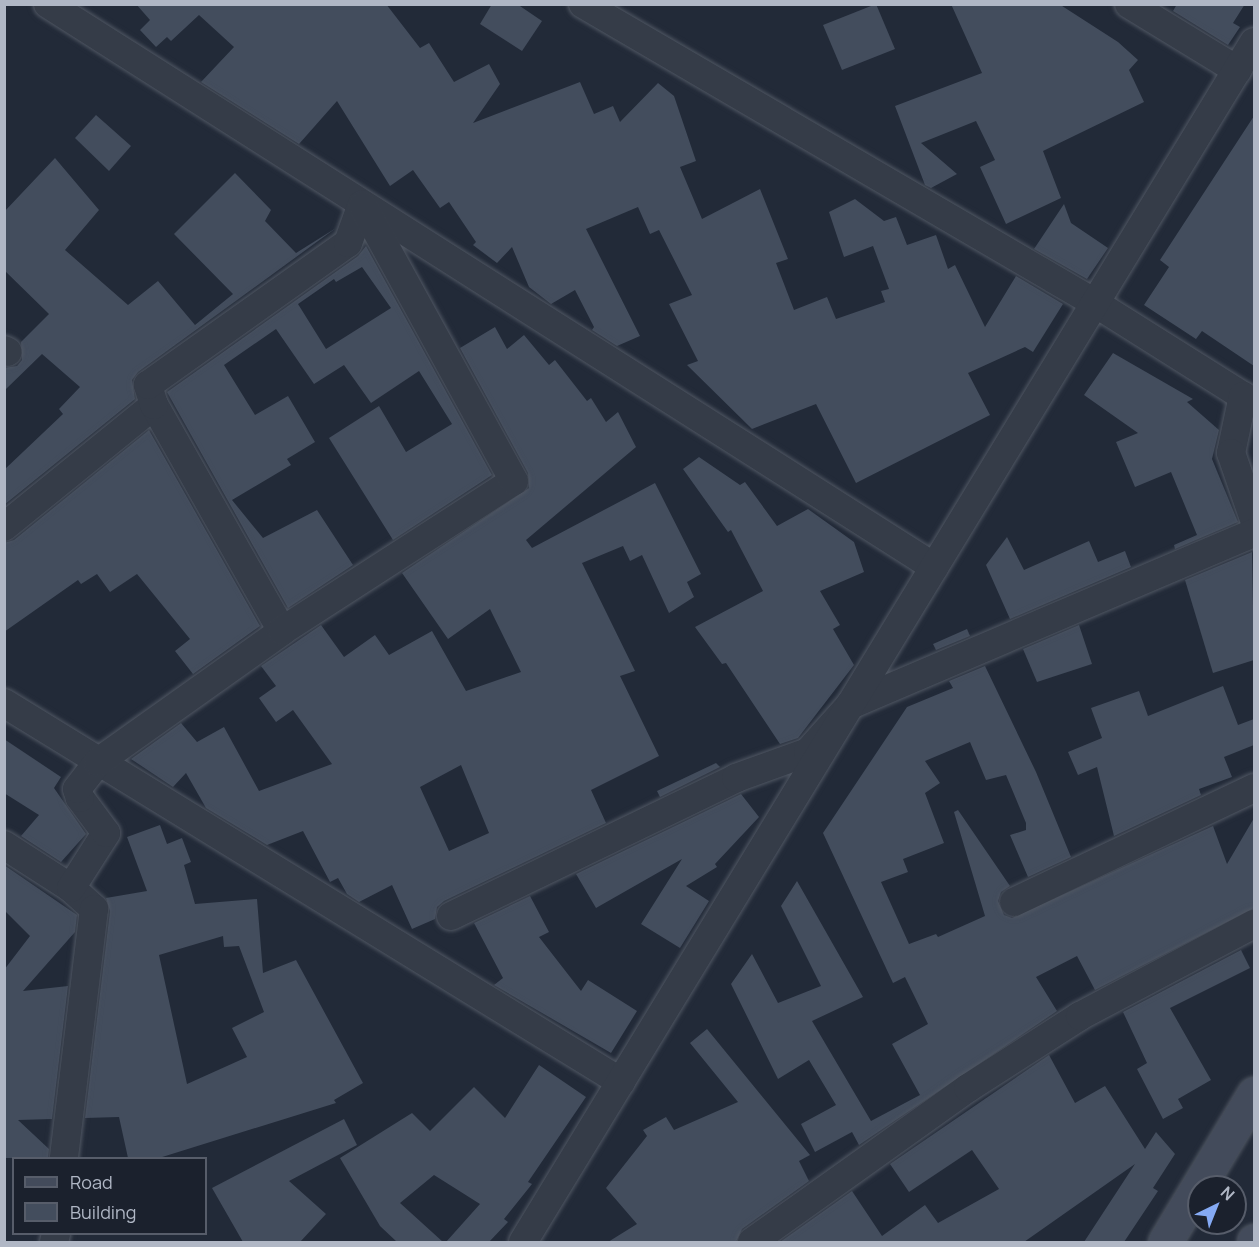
<!DOCTYPE html>
<html>
<head>
<meta charset="utf-8">
<style>
	body { margin:0 }
	#map { position:relative; width:1259px; height:1247px; overflow:hidden; background:#222a38; font-family:Manrope,sans-serif }
	div>[style] { position:absolute }
	.building>* { inset:0; background:#434d5d }
	.roads { filter:drop-shadow(0 0 2px #505763) drop-shadow(0 0 2px #505763) }
	.minor>* { height:28px; margin:-14px; padding:0 14px; transform-origin:14px; border-radius:14px; background:#353c48 }
	.secondary>* { height:33px; margin:-16.5px; padding:0 16.5px; transform-origin:16.5px; border-radius:16.5px; background:#434b5b }
	span { translate:-50% -50%; white-space:nowrap; text-align:center; line-height:1.15; -webkit-text-stroke:4.5px #1b212d; paint-order:stroke }
	.frame { position:absolute; inset:0; border:6px solid #b0b7c5; pointer-events:none }
	.legend { position:absolute; left:12px; top:1157px; width:195px; height:78px; box-sizing:border-box; background:#1b212d; border:2px solid #575d6a; margin:0; padding:8px 10px; list-style:none; font-size:18px; color:#b0b7c5 }
	.legend li { display:flex; align-items:center; gap:12px; height:30px }
	.legend b { width:30px; border:2px solid #575d6a }
	.north { position:absolute; left:1187px; top:1175px; width:60px; height:60px; box-sizing:border-box; background:#1b212d; border:2px solid #575d6a; border-radius:50%; rotate:43deg; font-size:16px; font-weight:700; line-height:24px; text-align:center; color:#b0b7c5 }
	.north::after { content:''; display:block; margin:auto; width:21px; height:27px; background:#85aaf4; clip-path:polygon(50% 0,100% 100%,50% 72%,0 100%) }
</style>
</head>
<body>
<div id="map">
	<div class="building">
		<div style="clip-path:polygon(136px 4px,386px 4px,420px 48px,429px 43px,454px 82px,489px 64px,500px 84px,473px 123px,580px 82px,594px 114px,613px 106px,620px 122px,658px 83px,674px 96px,696px 161px,680px 167px,702px 219px,760px 189px,788px 259px,776px 263px,794px 310px,827px 297px,836px 319px,885px 302px,881px 291px,889px 289px,873px 246px,844px 257px,829px 212px,855px 199px,884px 221px,896px 217px,907px 245px,936px 235px,948px 269px,955px 265px,985px 327px,1016px 276px,1063px 304px,1033px 352px,1025px 347px,968px 373px,990px 415px,856px 483px,816px 404px,752px 429px,687px 365px,698px 361px,669px 304px,692px 295px,659px 230px,650px 234px,638px 207px,586px 229px,640px 336px,617px 346px,592px 330px,594px 327px,575px 290px,551px 304px,529px 287px,512px 247px,497px 263px,473px 245px,476px 242px,449px 202px,440px 208px,413px 170px,390px 186px,337px 101px,299px 144px,201px 82px,234px 47px,199px 15px,171px 41px,167px 37px,156px 47px,140px 30px,150px 20px)"></div>
		<div style="clip-path:polygon(492px 4px,517px 4px,542px 21px,522px 51px,480px 24px)"></div>
		<div style="clip-path:polygon(876px 4px,895px 49px,842px 70px,823px 25px)"></div>
		<div style="clip-path:polygon(951px 4px,1059px 4px,1118px 42px,1138px 60px,1129px 70px,1144px 102px,1043px 151px,1061px 198px,1006px 224px,980px 167px,995px 160px,976px 121px,921px 143px,957px 174px,931px 188px,925px 185px,895px 106px,982px 73px)"></div>
		<div style="clip-path:polygon(1177px 4px,1245px 4px,1233px 23px,1240px 27px,1228px 45px,1173px 11px)"></div>
		<div style="clip-path:polygon(96px 115px,131px 146px,109px 171px,75px 138px)"></div>
		<div style="clip-path:polygon(1254px 116px,1254px 366px,1202px 331px,1196px 339px,1144px 305px,1169px 267px,1160px 260px)"></div>
		<div style="clip-path:polygon(55px 158px,99px 210px,65px 250px,128px 305px,158px 281px,195px 325px,233px 294px,174px 234px,235px 173px,271px 210px,265px 221px,296px 253px,336px 228px,138px 372px,132px 380px,135px 399px,4px 505px,4px 470px,63px 414px,59px 409px,80px 387px,42px 354px,4px 391px,4px 368px,17px 366px,22px 360px,21px 342px,49px 314px,4px 270px,4px 212px)"></div>
		<div style="clip-path:polygon(1064px 204px,1071px 223px,1108px 248px,1087px 279px,1034px 249px)"></div>
		<div style="clip-path:polygon(evenodd,366px 246px,492px 475px,393px 540px,329px 438px,379px 406px,406px 452px,452px 424px,419px 371px,371px 403px,344px 365px,314px 384px,276px 329px,224px 365px,255px 415px,288px 396px,315px 442px,287px 459px,291px 465px,232px 500px,263px 538px,317px 510px,353px 565px,288px 608px,167px 392px,358px 256px,366px 246px,362px 267px,391px 308px,326px 349px,298px 304px,334px 279px,336px 282px,362px 267px)"></div>
		<div style="clip-path:polygon(evenodd,495px 327px,507px 349px,524px 335px,549px 365px,555px 360px,587px 401px,591px 398px,606px 422px,618px 412px,636px 447px,526px 540px,532px 548px,655px 483px,701px 574px,687px 582px,694px 597px,669px 613px,642px 555px,630px 561px,623px 546px,582px 563px,635px 671px,620px 676px,659px 756px,591px 790px,606px 823px,444px 901px,437px 907px,435px 919px,412px 929px,392px 885px,359px 902px,347px 894px,338px 878px,330px 882px,303px 831px,267px 845px,206px 808px,186px 773px,173px 787px,131px 759px,181px 723px,197px 742px,224px 727px,259px 791px,332px 764px,293px 710px,276px 722px,259px 698px,276px 686px,261px 666px,321px 625px,344px 657px,375px 635px,389px 655px,432px 631px,466px 691px,521px 672px,490px 609px,448px 639px,402px 573px,529px 488px,528px 473px,460px 348px,495px 327px,461px 765px,489px 833px,449px 851px,420px 787px,461px 765px)"></div>
		<div style="clip-path:polygon(1113px 353px,1193px 399px,1187px 402px,1219px 430px,1212px 459px,1238px 522px,1175px 549px,1174px 545px,1197px 535px,1171px 472px,1135px 487px,1116px 442px,1138px 433px,1084px 395px)"></div>
		<div style="clip-path:polygon(149px 430px,260px 626px,193px 674px,175px 651px,190px 639px,137px 574px,110px 592px,97px 574px,81px 584px,78px 580px,4px 632px,4px 543px,14px 540px)"></div>
		<div style="clip-path:polygon(699px 457px,740px 485px,745px 482px,777px 526px,808px 509px,854px 542px,864px 572px,820px 591px,840px 625px,833px 629px,854px 665px,798px 738px,780px 744px,726px 663px,722px 664px,695px 627px,763px 591px,731px 530px,728px 532px,683px 469px)"></div>
		<div style="clip-path:polygon(1007px 537px,1024px 570px,1089px 541px,1098px 562px,1125px 551px,1131px 567px,1010px 619px,986px 565px)"></div>
		<div style="clip-path:polygon(1252px 552px,1254px 660px,1213px 673px,1185px 580px)"></div>
		<div style="clip-path:polygon(1079px 625px,1092px 664px,1037px 682px,1023px 649px)"></div>
		<div style="clip-path:polygon(967px 629px,970px 636px,936px 650px,933px 644px)"></div>
		<div style="clip-path:polygon(985px 666px,1036px 772px,1071px 857px,1028px 877px,1010px 835px,1026px 830px,1026px 823px,1006px 775px,986px 780px,970px 742px,925px 761px,940px 783px,925px 793px,944px 843px,903px 859px,908px 872px,881px 882px,909px 944px,936px 934px,938px 937px,985px 916px,954px 812px,958px 810px,1010px 886px,1001px 892px,998px 901px,1004px 915px,1012px 918px,1213px 826px,1227px 864px,1254px 818px,1254px 908px,1095px 990px,1077px 956px,1036px 977px,1057px 1011px,859px 1145px,852px 1132px,815px 1152px,801px 1124px,836px 1105px,809px 1060px,778px 1079px,731px 984px,752px 954px,778px 1003px,821px 986px,781px 906px,797px 881px,863px 997px,812px 1021px,871px 1121px,920px 1095px,892px 1044px,928px 1024px,905px 977px,893px 983px,823px 833px,907px 707px,953px 688px,949px 681px)"></div>
		<div style="clip-path:polygon(1223px 686px,1238px 725px,1254px 719px,1254px 745px,1224px 757px,1232px 777px,1199px 789px,1201px 795px,1114px 836px,1097px 767px,1078px 775px,1068px 752px,1102px 738px,1091px 708px,1139px 691px,1148px 716px)"></div>
		<div style="clip-path:polygon(4px 739px,61px 777px,54px 788px,86px 834px,61px 862px,21px 836px,39px 815px,4px 793px)"></div>
		<div style="clip-path:polygon(716px 763px,720px 767px,660px 797px,657px 791px)"></div>
		<div style="clip-path:polygon(741px 794px,759px 817px,715px 864px,717px 867px,686px 886px,709px 901px,680px 948px,641px 924px,682px 859px,596px 908px,576px 874px)"></div>
		<div style="clip-path:polygon(evenodd,160px 825px,167px 844px,182px 838px,191px 862px,184px 865px,195px 904px,257px 899px,263px 973px,296px 960px,363px 1083px,334px 1100px,336px 1103px,159px 1158px,128px 1158px,119px 1117px,85px 1118px,110px 911px,106px 898px,147px 891px,127px 837px,160px 825px,223px 936px,224px 947px,239px 946px,264px 1012px,232px 1028px,247px 1057px,187px 1084px,159px 955px,223px 936px)"></div>
		<div style="clip-path:polygon(4px 865px,77px 915px,75px 932px,23px 991px,68px 986px,52px 1119px,18px 1120px,49px 1149px,48px 1158px,4px 1158px,4px 970px,30px 936px,4px 910px)"></div>
		<div style="clip-path:polygon(530px 896px,549px 932px,539px 937px,581px 991px,588px 980px,637px 1011px,611px 1053px,494px 985px,503px 978px,474px 923px)"></div>
		<div style="clip-path:polygon(1241px 950px,1250px 968px,1170px 1008px,1211px 1080px,1178px 1099px,1183px 1108px,1163px 1119px,1137px 1069px,1147px 1063px,1123px 1012px)"></div>
		<div style="clip-path:polygon(707px 1029px,810px 1155px,799px 1161px,809px 1181px,742px 1229px,736px 1242px,608px 1242px,637px 1224px,606px 1188px,647px 1136px,643px 1130px,666px 1117px,674px 1130px,738px 1102px,690px 1043px)"></div>
		<div style="clip-path:polygon(1049px 1055px,1075px 1103px,1105px 1086px,1145px 1149px,1156px 1132px,1175px 1154px,1153px 1188px,1158px 1191px,1124px 1242px,1084px 1242px,1135px 1164px,1024px 1242px,780px 1242px,852px 1191px,882px 1236px,925px 1205px,938px 1223px,999px 1189px,972px 1150px,909px 1192px,890px 1164px)"></div>
		<div style="clip-path:polygon(539px 1065px,586px 1097px,528px 1182px,532px 1184px,504px 1219px,508px 1222px,489px 1242px,446px 1242px,480px 1204px,434px 1175px,400px 1203px,443px 1242px,397px 1242px,380px 1226px,340px 1158px,412px 1113px,430px 1131px,474px 1087px,505px 1118px)"></div>
		<div style="clip-path:polygon(344px 1119px,357px 1145px,289px 1181px,326px 1214px,300px 1242px,243px 1242px,212px 1188px)"></div>
	</div>
	<div class="roads">
		<div class="minor">
			<div style="left:48px;top:4px;width:1050px;rotate:32.43deg"></div>
			<div style="left:583px;top:4px;width:593px;rotate:30.28deg"></div>
			<div style="left:1095px;top:303px;width:188px;rotate:32.2deg"></div>
			<div style="left:1129px;top:4px;width:127px;rotate:31.4deg"></div>
			<div style="left:4px;top:350px;width:4px;rotate:27deg"></div>
			<div style="left:1243px;top:396px;width:58px;rotate:101.9deg"></div>
			<div style="left:1231px;top:453px;width:70px;rotate:70.8deg"></div>
			<div style="left:4px;top:527px;width:193px;rotate:-39.1deg"></div>
			<div style="left:282px;top:631px;width:260px;rotate:-119.5deg"></div>
			<div style="left:154px;top:405px;width:21px;rotate:-107deg"></div>
			<div style="left:148px;top:385px;width:245px;rotate:-35.4deg"></div>
			<div style="left:348px;top:243px;width:41px;rotate:-70.3deg"></div>
			<div style="left:4px;top:703px;width:724px;rotate:31.56deg"></div>
			<div style="left:4px;top:845px;width:80px;rotate:32.7deg"></div>
			<div style="left:71px;top:888px;width:31px;rotate:42deg"></div>
			<div style="left:94px;top:909px;width:251px;rotate:96.9deg"></div>
			<div style="left:71px;top:888px;width:65px;rotate:-57.5deg"></div>
			<div style="left:106px;top:833px;width:44px;rotate:-126.6deg"></div>
			<div style="left:80px;top:798px;width:9px;rotate:-108deg"></div>
			<div style="left:77px;top:789px;width:34px;rotate:-52deg"></div>
			<div style="left:98px;top:762px;width:226px;rotate:-35.4deg"></div>
			<div style="left:282px;top:631px;width:276px;rotate:-32.9deg"></div>
			<div style="left:514px;top:481px;width:314px;rotate:-118.8deg"></div>
			<div style="left:1014px;top:902px;width:266px;rotate:-25.4deg"></div>
			<div style="left:451px;top:916px;width:317px;rotate:-25.8deg"></div>
			<div style="left:736px;top:778px;width:77px;rotate:-19.9deg"></div>
			<div style="left:808px;top:752px;width:63px;rotate:-48.2deg"></div>
			<div style="left:850px;top:705px;width:439px;rotate:-23.1deg"></div>
			<div style="left:54px;top:1242px;width:8px;rotate:-76deg"></div>
			<div style="left:523px;top:1242px;width:1405px;rotate:-58.65deg"></div>
			<div style="left:752px;top:1242px;width:265px;rotate:-35.5deg"></div>
			<div style="left:968px;top:1088px;width:133px;rotate:-32.7deg"></div>
			<div style="left:1080px;top:1016px;width:197px;rotate:-27.9deg"></div>
		</div>
		<div class="secondary">
			<div style="left:1165px;top:1242px;width:173px;rotate:-59deg"></div>
			<div style="left:1254px;top:1242px;width:1px;rotate:-90deg"></div>
		</div>
	</div>
	<div class="frame"></div>
	<ul class="legend">
	<li><b style="height:8px;background:#434b5b"></b>Road</li>
	<li><b style="height:16px;background:#434d5d"></b>Building</li>
	</ul>
	<div class="north">N</div>
</div>
</body>
</html>
